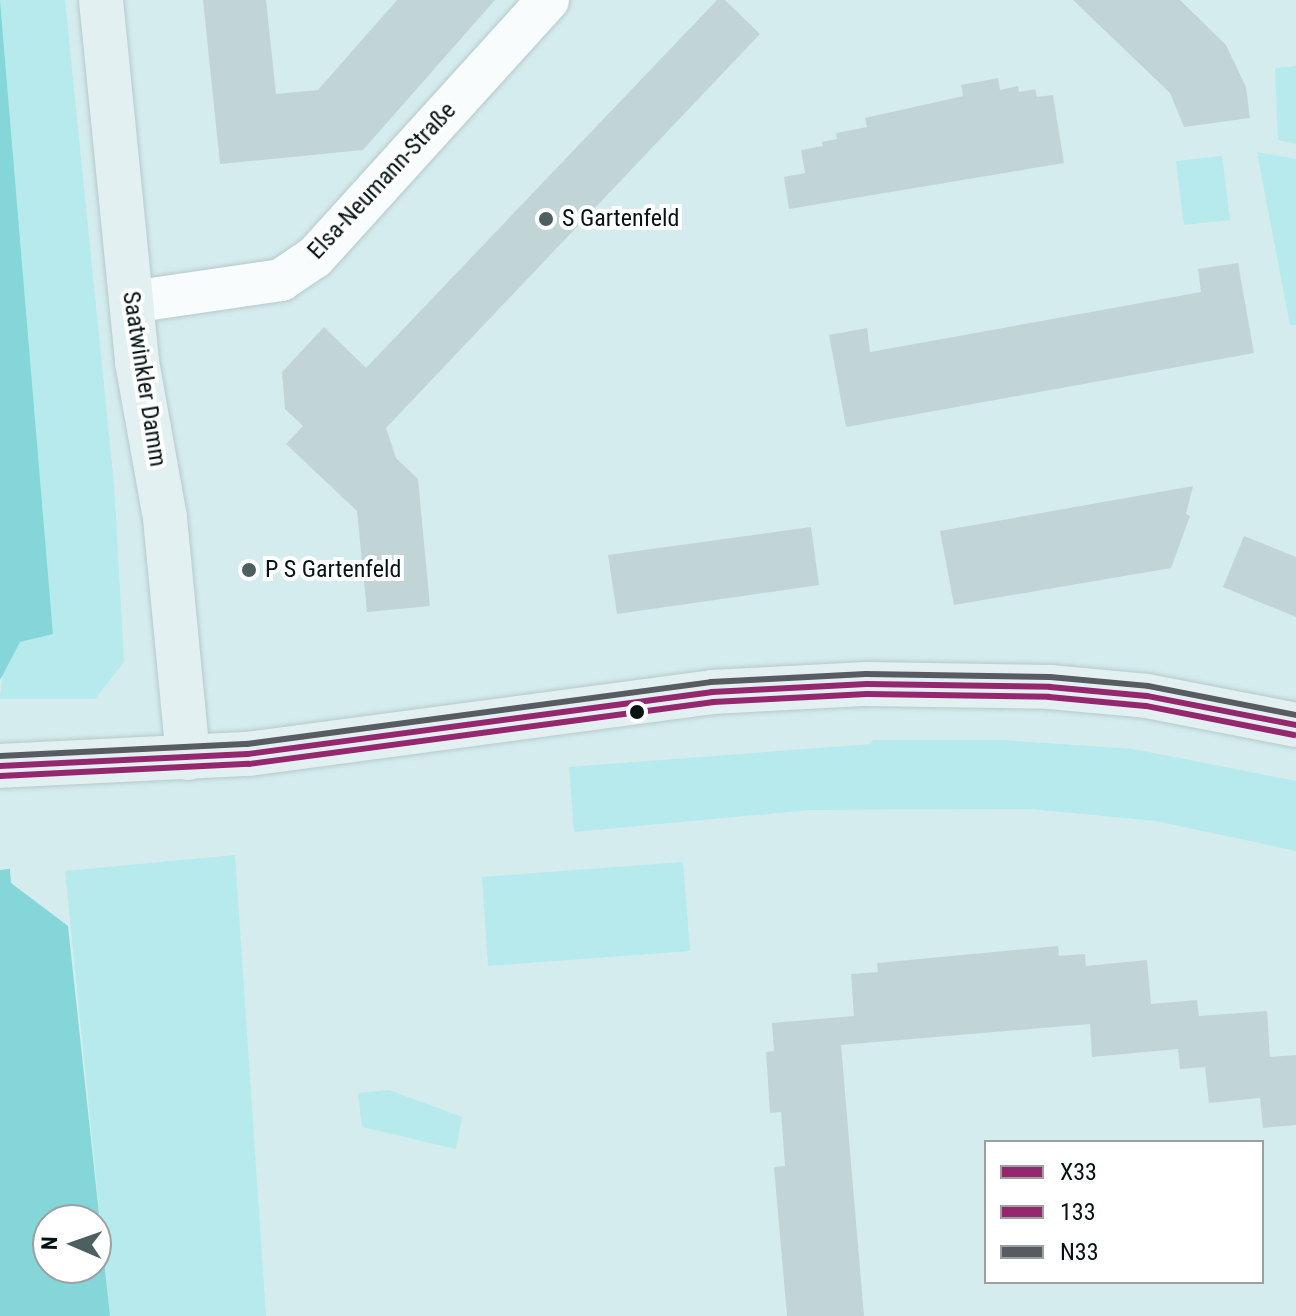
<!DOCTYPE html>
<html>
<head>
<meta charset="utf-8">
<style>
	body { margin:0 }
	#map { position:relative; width:1296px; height:1316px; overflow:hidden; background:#d4ecee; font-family:"Roboto Condensed",sans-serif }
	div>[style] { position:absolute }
	.green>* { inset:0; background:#b6eaec }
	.water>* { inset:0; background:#85d6d9 }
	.pier>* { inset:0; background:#d4ecee }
	.building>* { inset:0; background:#c2d5d6 }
	.roads { filter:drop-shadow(0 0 2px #b6c9ca) drop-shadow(0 0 2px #b6c9ca) }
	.minor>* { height:42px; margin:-21px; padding:0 21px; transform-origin:21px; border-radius:21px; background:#f9fcfc }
	.major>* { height:44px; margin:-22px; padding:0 22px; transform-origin:22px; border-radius:22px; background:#e3f0f1 }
	.bus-1>* { height:6px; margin:-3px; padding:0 3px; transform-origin:3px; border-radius:3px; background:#95276e }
	.bus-2>* { height:6px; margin:-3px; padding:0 3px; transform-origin:3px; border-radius:3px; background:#95276e }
	.bus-3>* { height:6px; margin:-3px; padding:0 3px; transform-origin:3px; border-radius:3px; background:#595b62 }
	.dots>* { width:22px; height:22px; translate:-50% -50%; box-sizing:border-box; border:4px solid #fff; border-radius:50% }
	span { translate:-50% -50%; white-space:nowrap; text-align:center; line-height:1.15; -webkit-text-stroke:8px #fff; paint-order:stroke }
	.street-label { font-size:24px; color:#041314 }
	.poi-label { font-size:24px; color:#041314 }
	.left { translate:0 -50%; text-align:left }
	.legend { position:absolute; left:984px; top:1140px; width:280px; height:144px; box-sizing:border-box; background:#fff; border:2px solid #9ba1a1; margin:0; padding:10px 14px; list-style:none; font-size:24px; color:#041314 }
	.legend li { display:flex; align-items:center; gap:16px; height:40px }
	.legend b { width:40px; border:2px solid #9ba1a1 }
	.north { position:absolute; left:32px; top:1204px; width:80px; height:80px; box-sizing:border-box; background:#fff; border:2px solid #9ba1a1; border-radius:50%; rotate:272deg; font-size:22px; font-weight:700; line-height:32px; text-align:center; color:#041314 }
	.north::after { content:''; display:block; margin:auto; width:28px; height:36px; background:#4d5f60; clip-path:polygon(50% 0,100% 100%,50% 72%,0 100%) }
</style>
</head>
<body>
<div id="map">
	<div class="green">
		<div style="clip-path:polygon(0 0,65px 0,114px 484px,124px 662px,95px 699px,0 699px,3px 668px,20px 642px,53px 634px)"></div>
		<div style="clip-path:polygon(1296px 66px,1296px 144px,1278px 140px,1275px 68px)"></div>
		<div style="clip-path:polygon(1257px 152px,1296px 159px,1296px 325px,1290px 325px)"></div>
		<div style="clip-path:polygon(1222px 156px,1230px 220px,1184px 225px,1176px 161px)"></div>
		<div style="clip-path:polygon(873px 740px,1002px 740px,1133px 749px,1296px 781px,1296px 851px,1156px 821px,1031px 809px,810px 810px,574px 832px,569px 767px,871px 744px)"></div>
		<div style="clip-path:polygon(235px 855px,266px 1316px,110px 1316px,65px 871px)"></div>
		<div style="clip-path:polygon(683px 862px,690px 951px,488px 966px,482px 877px)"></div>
		<div style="clip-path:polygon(389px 1090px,462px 1117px,456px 1149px,362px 1127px,358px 1093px)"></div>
	</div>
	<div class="water">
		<div style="clip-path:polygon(0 0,53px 634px,20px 642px,0 680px)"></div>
		<div style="clip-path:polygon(evenodd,0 747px,11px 883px,68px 926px,110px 1316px,0 1316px,0 747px,48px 1220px,96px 1220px,96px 1268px,48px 1268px,48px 1220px)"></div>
	</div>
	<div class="pier">
		<div style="clip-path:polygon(0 743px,14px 868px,0 870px)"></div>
	</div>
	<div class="building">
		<div style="clip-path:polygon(203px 0,266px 0,276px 94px,318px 90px,397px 0,495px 0,363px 150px,220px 164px)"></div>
		<div style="clip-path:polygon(717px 0,725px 0,760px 34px,386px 428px,396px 458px,418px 479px,430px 606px,367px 612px,357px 511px,286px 444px,303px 426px,285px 409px,282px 372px,324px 327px,366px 368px)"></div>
		<div style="clip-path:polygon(1073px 0,1180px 0,1226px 45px,1246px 87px,1250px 118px,1184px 127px,1170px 93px)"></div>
		<div style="clip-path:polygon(998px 78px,1000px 90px,1018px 86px,1019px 92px,1035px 89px,1037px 97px,1053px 95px,1064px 163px,789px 209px,784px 177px,805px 173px,801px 150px,823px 146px,822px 142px,837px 139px,836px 133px,867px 127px,865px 118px,963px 96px,961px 85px)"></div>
		<div style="clip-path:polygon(1238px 263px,1254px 353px,846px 427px,829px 335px,867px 328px,870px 352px,1201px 292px,1198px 269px)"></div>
		<div style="clip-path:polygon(1193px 486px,1186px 514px,1190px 516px,1171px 568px,954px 605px,940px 531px)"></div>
		<div style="clip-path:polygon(811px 527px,819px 585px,617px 614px,608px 555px)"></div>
		<div style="clip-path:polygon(1244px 536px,1296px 557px,1296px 617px,1223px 587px)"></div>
		<div style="clip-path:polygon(1058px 946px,1059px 956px,1085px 954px,1086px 966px,1147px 960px,1151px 1004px,1197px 1000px,1199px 1016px,1267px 1011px,1270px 1057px,1296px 1055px,1296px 1125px,1263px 1128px,1260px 1098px,1209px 1103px,1205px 1067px,1180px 1069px,1178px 1049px,1092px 1057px,1090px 1024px,841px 1045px,864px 1316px,787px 1316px,774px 1167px,785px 1166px,781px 1112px,770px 1113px,766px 1052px,774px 1051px,772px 1023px,854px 1016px,851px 974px,878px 972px,877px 963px)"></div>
	</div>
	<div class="roads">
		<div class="minor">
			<div style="left:131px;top:302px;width:152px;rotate:-8.3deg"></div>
			<div style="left:281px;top:280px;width:41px;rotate:-34.1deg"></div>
			<div style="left:315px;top:257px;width:347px;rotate:-47.8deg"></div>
		</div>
		<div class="major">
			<div style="left:101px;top:0;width:364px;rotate:84.3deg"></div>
			<div style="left:137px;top:362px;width:158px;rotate:79.8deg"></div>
			<div style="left:165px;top:518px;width:241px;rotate:84.5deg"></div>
			<div style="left:0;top:766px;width:248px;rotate:-2.8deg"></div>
			<div style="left:248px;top:754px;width:468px;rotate:-7.6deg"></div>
			<div style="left:712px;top:692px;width:155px;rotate:-3deg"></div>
			<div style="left:867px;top:684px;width:183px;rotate:0.9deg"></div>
			<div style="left:1050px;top:687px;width:97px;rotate:5.3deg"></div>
			<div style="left:1147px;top:696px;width:152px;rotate:11deg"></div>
		</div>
	</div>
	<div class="bus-1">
		<div style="left:0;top:766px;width:248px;rotate:-2.8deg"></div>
		<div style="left:248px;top:754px;width:468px;rotate:-7.6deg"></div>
		<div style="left:712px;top:692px;width:155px;rotate:-3deg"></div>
		<div style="left:867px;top:684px;width:183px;rotate:0.9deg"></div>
		<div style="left:1050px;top:687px;width:97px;rotate:5.3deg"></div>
		<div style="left:1147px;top:696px;width:152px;rotate:11deg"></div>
	</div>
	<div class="bus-2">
		<div style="left:0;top:776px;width:249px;rotate:-2.8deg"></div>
		<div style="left:249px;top:764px;width:468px;rotate:-7.6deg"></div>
		<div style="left:713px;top:702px;width:154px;rotate:-3deg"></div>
		<div style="left:867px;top:694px;width:182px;rotate:0.9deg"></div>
		<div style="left:1049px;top:697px;width:97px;rotate:5.3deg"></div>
		<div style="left:1146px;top:706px;width:151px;rotate:11.1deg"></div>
	</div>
	<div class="bus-3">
		<div style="left:0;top:756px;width:247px;rotate:-2.8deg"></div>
		<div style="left:247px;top:744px;width:468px;rotate:-7.6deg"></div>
		<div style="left:711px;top:682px;width:155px;rotate:-3deg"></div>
		<div style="left:866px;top:674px;width:184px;rotate:0.9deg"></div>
		<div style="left:1050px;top:677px;width:98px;rotate:5.2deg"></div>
		<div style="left:1148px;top:686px;width:151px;rotate:11.1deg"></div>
	</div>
	<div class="dots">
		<div style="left:546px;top:219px;background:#4d5f60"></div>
		<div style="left:249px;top:570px;background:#4d5f60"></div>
		<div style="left:637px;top:712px;background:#041314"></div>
	</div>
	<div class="street-label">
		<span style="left:382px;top:181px;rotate:-47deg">Elsa-Neumann-Straße</span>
		<span style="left:144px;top:379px;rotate:81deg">Saatwinkler Damm</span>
	</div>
	<div class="poi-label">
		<span class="left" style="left:562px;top:219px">S Gartenfeld</span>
		<span class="left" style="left:265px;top:570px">P S Gartenfeld</span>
	</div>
	<ul class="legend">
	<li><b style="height:10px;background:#95276e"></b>X33</li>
	<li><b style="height:10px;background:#95276e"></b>133</li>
	<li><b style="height:10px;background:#595b62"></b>N33</li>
	</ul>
	<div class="north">N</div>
</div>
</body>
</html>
